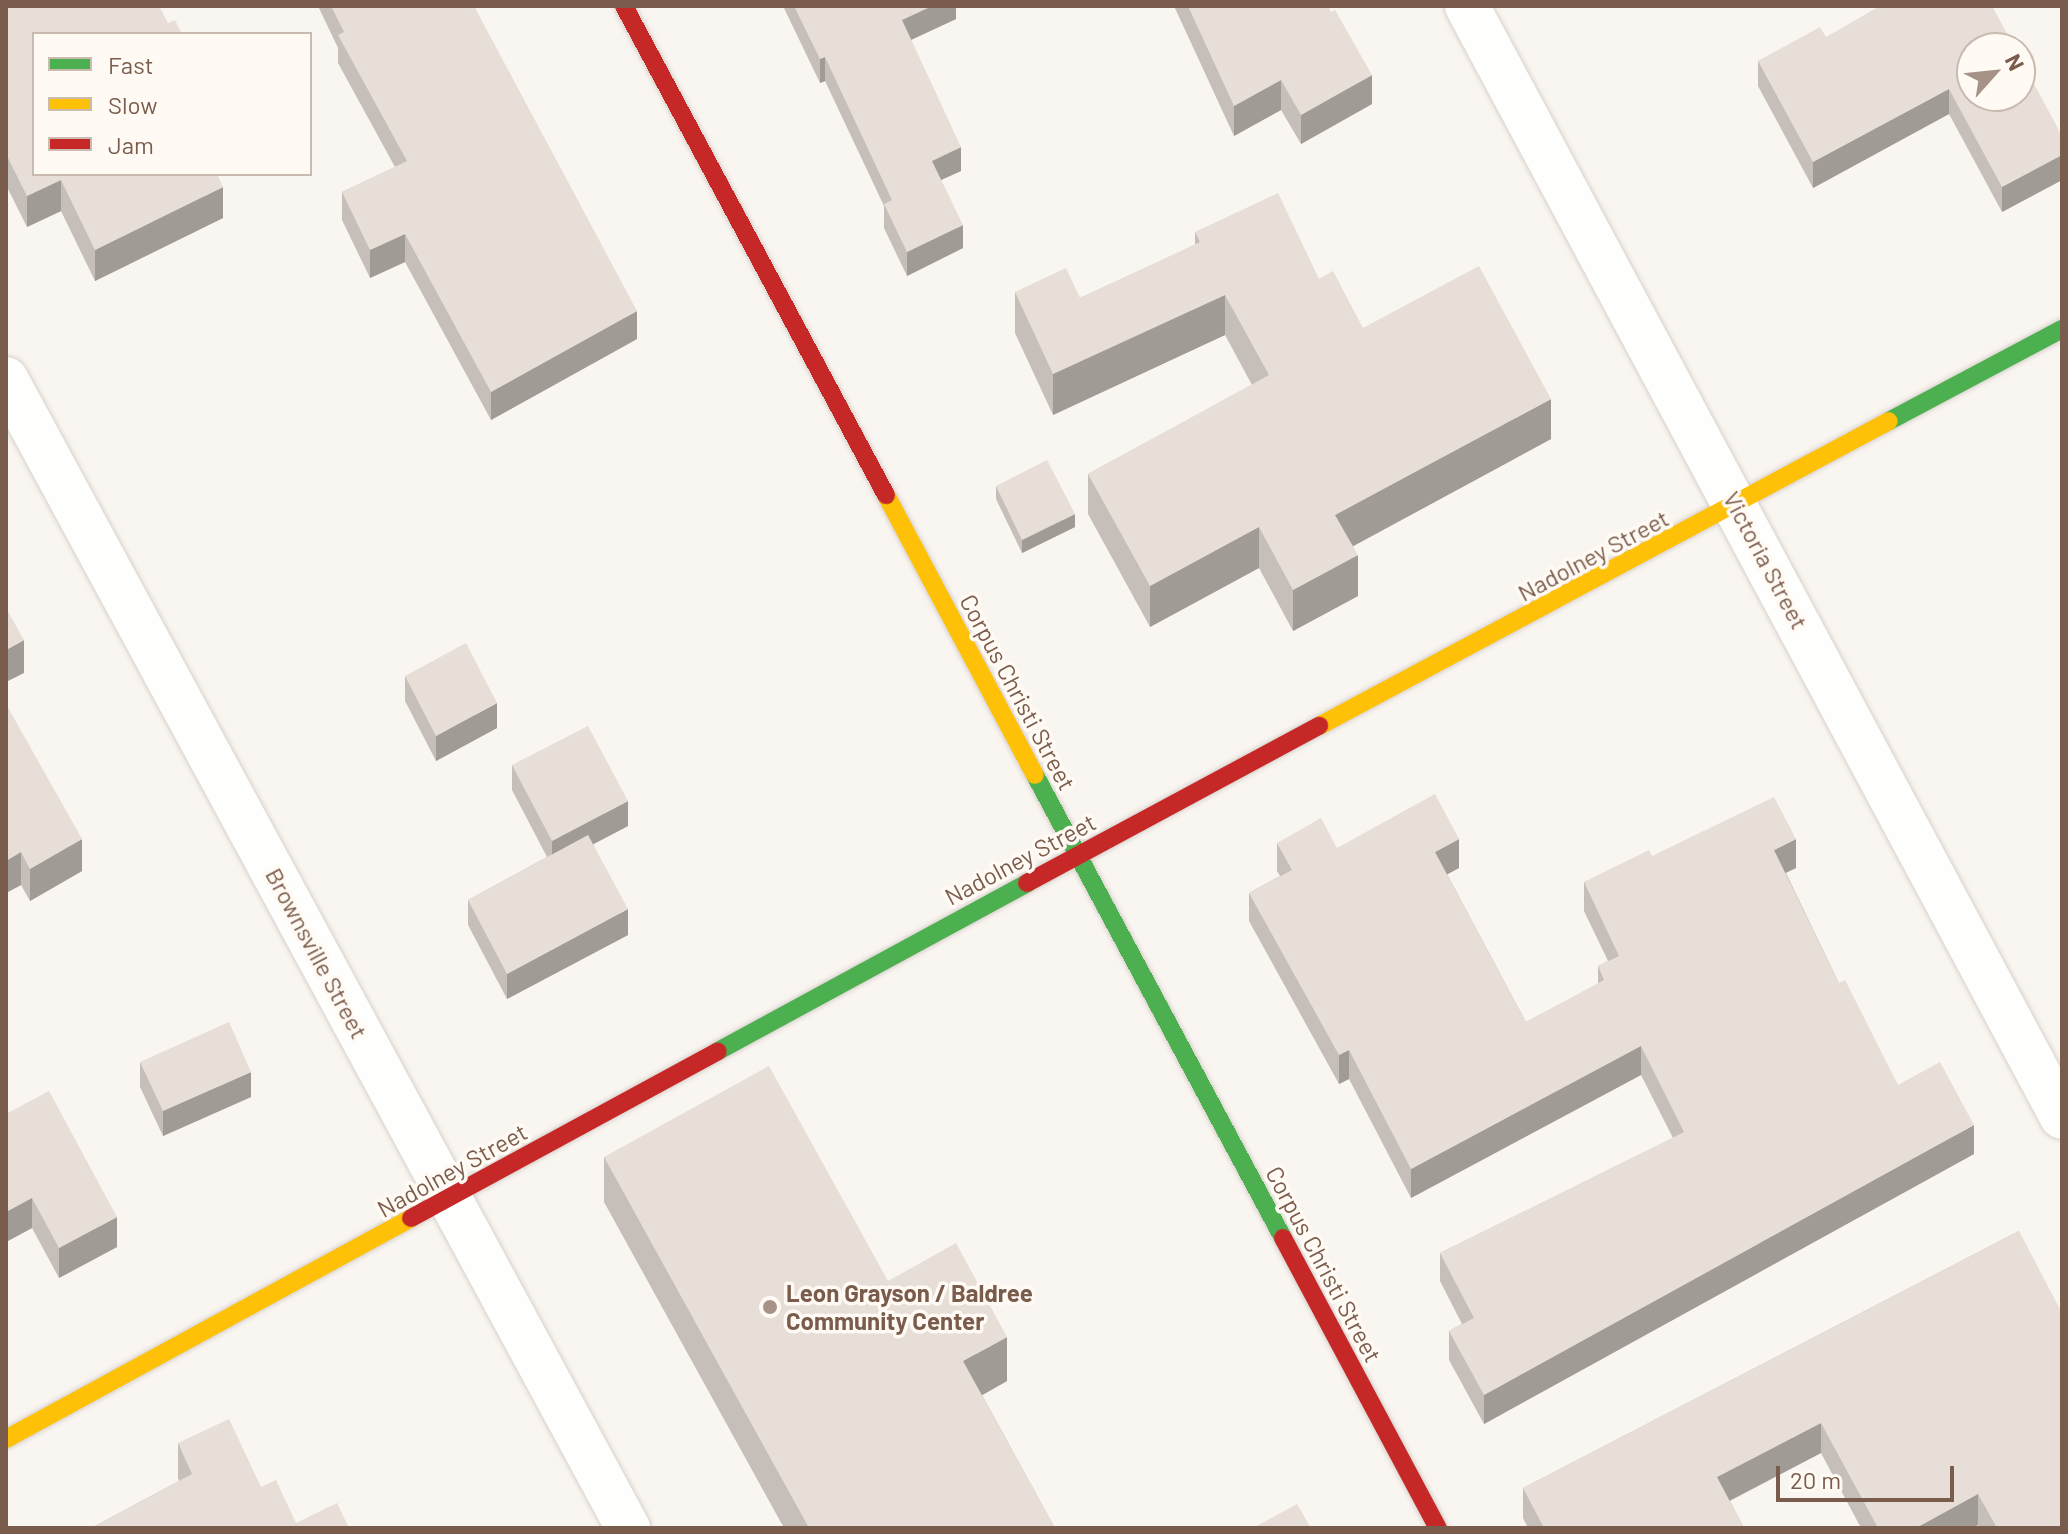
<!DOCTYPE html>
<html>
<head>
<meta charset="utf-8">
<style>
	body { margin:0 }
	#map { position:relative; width:2068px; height:1534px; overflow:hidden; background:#f9f5f0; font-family:Barlow,sans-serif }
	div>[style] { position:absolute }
	.roads { filter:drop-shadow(0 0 2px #d7d1cb) drop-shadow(0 0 2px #d7d1cb) }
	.street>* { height:44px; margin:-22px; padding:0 22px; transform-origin:22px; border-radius:22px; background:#fefefd }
	.fast>* { height:18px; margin:-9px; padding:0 9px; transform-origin:9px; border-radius:9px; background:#4caf50 }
	.slow>* { height:18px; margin:-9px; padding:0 9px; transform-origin:9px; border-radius:9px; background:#ffc107 }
	.jam>* { height:18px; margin:-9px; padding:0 9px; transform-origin:9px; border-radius:9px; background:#c62828 }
	.wall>* { inset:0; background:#c6bfb9 }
	.shaded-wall>* { inset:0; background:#a19b96 }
	.building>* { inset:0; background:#e6ded7 }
	.dots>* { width:22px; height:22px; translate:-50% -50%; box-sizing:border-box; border:4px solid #fffaf3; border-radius:50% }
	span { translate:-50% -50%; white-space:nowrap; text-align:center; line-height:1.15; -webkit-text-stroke:7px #fffaf3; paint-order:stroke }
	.street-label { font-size:24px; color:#7a5c4d }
	.poi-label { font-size:24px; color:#7a5c4d; font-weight:700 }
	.left { translate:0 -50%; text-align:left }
	.frame { position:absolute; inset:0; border:8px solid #7a5c4d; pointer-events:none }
	.legend { position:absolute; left:32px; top:32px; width:280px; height:144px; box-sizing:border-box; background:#fffaf3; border:2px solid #cabbb1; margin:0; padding:10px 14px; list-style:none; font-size:24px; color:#7a5c4d }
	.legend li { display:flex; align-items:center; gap:16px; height:40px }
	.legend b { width:40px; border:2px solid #cabbb1 }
	.north { position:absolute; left:1956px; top:32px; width:80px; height:80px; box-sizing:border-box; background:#fffaf3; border:2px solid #cabbb1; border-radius:50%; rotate:63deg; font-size:22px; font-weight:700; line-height:32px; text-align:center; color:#7a5c4d }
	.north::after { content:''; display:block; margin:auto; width:28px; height:36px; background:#a69286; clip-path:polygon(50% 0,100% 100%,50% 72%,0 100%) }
	.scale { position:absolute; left:1776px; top:1466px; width:178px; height:36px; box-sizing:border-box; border:4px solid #7a5c4d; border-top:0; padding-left:10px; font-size:24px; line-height:28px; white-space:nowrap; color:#7a5c4d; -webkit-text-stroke:6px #fffaf3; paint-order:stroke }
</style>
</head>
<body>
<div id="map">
	<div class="roads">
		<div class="street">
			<div style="left:1467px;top:6px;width:1260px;rotate:61.83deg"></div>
			<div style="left:6px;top:379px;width:1307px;rotate:61.57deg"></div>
		</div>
		<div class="fast">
			<div style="left:1889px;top:421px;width:196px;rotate:-28deg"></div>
			<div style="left:1035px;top:775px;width:525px;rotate:61.82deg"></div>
			<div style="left:718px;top:1051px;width:352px;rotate:-28.5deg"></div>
		</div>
		<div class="slow">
			<div style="left:886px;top:495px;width:317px;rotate:62deg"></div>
			<div style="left:1319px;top:726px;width:646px;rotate:-28.15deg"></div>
			<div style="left:6px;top:1439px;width:461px;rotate:-28.6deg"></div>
		</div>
		<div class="jam">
			<div style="left:624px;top:6px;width:555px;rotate:61.82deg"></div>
			<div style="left:1027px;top:883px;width:332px;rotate:-28.3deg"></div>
			<div style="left:411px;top:1218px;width:349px;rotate:-28.5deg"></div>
			<div style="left:1283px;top:1238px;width:329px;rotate:61.9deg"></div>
		</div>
	</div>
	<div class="wall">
		<div style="clip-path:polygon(6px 6px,168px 23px,34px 34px,223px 218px,95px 281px,61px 211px,27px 227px,6px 185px)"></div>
		<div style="clip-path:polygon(318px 6px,474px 6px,637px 339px,491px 420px,405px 262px,370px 278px,342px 220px,342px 192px,395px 167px,338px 63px,338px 48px)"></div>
		<div style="clip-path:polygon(783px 6px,956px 6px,956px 19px,911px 40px,961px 171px,941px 180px,963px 248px,907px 276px,884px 228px,884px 206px,825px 81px,820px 83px)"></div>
		<div style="clip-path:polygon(1174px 6px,1328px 6px,1372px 104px,1301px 144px,1281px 110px,1234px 136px)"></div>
		<div style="clip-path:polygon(1826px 37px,2062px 136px,2062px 180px,2002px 212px,1949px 114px,1813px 188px,1758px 86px,1758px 61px)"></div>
		<div style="clip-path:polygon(1195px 232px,1319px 279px,1363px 328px,1551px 439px,1353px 546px,1358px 596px,1293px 631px,1259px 568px,1150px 627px,1088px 514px,1088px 474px,1252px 385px,1225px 335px,1053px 415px,1015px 333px,1015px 292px,1080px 298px,1195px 245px)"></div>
		<div style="clip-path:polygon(996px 486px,1075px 527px,1022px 553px,996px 499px)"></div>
		<div style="clip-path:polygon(405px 676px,497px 728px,436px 761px,405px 701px)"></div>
		<div style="clip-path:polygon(6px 704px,82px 871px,30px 901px,21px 885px,6px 893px)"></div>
		<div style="clip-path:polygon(512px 765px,628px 826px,593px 844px,628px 935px,507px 999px,468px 925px,468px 900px,547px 857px,512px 790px)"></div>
		<div style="clip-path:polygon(1277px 843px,1337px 848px,1459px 868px,1447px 874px,1526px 1022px,1598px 984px,1598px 966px,1608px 961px,1584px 911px,1584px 882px,1652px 856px,1796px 868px,1786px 873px,1839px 983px,1898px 1085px,1974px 1154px,1484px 1424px,1449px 1360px,1449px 1331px,1462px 1324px,1440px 1281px,1440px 1253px,1673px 1138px,1641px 1075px,1411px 1198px,1349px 1079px,1339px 1084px,1249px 921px,1249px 893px,1280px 876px,1277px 871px)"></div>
		<div style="clip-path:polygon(140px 1062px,251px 1097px,163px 1136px,140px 1087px)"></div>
		<div style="clip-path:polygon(6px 1114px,117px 1247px,59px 1278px,32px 1228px,6px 1242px)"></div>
		<div style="clip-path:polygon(604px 1157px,888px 1281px,1007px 1381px,982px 1395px,1055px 1528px,784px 1528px,604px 1202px)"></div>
		<div style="clip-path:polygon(2019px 1231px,2062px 1528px,1980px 1528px,1978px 1525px,1972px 1528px,1861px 1528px,1821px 1453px,1730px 1501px,1744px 1528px,1528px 1528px,1523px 1518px,1523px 1488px)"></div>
		<div style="clip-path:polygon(178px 1443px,261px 1487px,296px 1523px,91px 1528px,179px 1481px,178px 1478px)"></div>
	</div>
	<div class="shaded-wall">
		<div style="clip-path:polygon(932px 6px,956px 6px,956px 19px,902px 44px,902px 20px)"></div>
		<div style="clip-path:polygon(825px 57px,825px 81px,820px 83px,820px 59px)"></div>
		<div style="clip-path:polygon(1372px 75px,1372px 104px,1301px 144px,1301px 115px)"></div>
		<div style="clip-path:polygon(1281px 80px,1281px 110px,1234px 136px,1234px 106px)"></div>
		<div style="clip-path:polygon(1949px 89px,1949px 114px,1813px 188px,1813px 162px)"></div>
		<div style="clip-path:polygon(961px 147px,961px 171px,932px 184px,932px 161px)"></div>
		<div style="clip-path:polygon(2062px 155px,2062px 180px,2002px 212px,2002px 187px)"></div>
		<div style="clip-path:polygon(61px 180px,61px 211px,27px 227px,27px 196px)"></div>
		<div style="clip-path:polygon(223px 187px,223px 218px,95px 281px,95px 250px)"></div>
		<div style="clip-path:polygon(963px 225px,963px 248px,907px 276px,907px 252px)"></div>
		<div style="clip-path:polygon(405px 234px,405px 262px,370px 278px,370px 250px)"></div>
		<div style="clip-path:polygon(1225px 295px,1225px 335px,1053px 415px,1053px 374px)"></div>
		<div style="clip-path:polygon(637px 311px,637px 339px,491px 420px,491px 392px)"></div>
		<div style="clip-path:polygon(1551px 399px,1551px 439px,1335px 556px,1335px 515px)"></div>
		<div style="clip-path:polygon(1075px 514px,1075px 527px,1022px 553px,1022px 540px)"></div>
		<div style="clip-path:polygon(1259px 527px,1259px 568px,1150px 627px,1150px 586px)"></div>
		<div style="clip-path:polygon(1358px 555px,1358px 596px,1293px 631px,1293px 590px)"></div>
		<div style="clip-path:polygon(24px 640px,24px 673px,6px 682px,6px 650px)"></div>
		<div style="clip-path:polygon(497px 703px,497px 728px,436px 761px,436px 736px)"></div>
		<div style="clip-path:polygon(628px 801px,628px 826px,552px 866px,552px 841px)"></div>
		<div style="clip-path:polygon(82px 839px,82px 871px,30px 901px,30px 869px)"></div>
		<div style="clip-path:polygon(1459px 839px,1459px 868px,1435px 881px,1435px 852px)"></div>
		<div style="clip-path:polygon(1796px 839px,1796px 868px,1774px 878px,1774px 850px)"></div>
		<div style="clip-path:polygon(21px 852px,21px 885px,6px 893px,6px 861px)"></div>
		<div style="clip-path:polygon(628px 909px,628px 935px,507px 999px,507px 974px)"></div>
		<div style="clip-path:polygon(1641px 1046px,1641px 1075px,1411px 1198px,1411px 1169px)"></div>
		<div style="clip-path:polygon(1349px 1050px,1349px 1079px,1339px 1084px,1339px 1055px)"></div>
		<div style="clip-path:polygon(251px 1072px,251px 1097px,163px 1136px,163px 1111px)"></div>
		<div style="clip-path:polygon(1974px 1125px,1974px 1154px,1484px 1424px,1484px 1395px)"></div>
		<div style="clip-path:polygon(32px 1198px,32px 1228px,6px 1242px,6px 1212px)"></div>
		<div style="clip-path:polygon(117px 1217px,117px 1247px,59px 1278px,59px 1248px)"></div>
		<div style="clip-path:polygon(1007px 1337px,1007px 1381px,963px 1406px,963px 1361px)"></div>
		<div style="clip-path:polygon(1821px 1423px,1821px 1453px,1717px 1507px,1717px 1477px)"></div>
		<div style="clip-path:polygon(1978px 1494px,1978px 1525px,1972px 1528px,1916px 1528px)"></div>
	</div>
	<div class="building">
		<div style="clip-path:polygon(6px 6px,159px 6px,168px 23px,175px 20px,182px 34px,34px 34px,34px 174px,217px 174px,223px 187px,95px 250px,61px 180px,27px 196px,6px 154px)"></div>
		<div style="clip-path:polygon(331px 6px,474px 6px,637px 311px,491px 392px,405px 234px,370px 250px,342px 192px,407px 161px,338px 35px,344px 32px)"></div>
		<div style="clip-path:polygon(794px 6px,932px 6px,902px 20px,961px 147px,932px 161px,963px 225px,907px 252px,884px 204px,892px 200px,825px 57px,820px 59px)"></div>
		<div style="clip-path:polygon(1188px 6px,1328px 6px,1331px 12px,1335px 10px,1372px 75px,1301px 115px,1281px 80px,1234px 106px)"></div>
		<div style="clip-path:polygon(1880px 6px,1992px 6px,2015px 48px,1972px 48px,1972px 96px,2020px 96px,2020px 58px,2062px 136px,2062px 155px,2002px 187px,1949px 89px,1813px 162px,1758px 61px,1820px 27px,1826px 37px)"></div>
		<div style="clip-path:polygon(1278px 193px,1319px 279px,1333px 271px,1363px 328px,1479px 266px,1551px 399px,1335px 515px,1358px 555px,1293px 590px,1259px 527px,1150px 586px,1088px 474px,1269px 375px,1225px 295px,1053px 374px,1015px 292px,1066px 268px,1080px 298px,1200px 242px,1195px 232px)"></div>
		<div style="clip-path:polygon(1047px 460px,1075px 514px,1022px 540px,996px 486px)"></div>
		<div style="clip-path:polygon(6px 608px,24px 640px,6px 650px)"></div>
		<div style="clip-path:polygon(466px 643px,497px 703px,436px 736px,405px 676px)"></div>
		<div style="clip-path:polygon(6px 704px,82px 839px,30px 869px,21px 852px,6px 861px)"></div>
		<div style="clip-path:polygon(588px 726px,628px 801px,552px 841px,512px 765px)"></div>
		<div style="clip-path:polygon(1435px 794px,1459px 839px,1435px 852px,1526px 1022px,1604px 980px,1598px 966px,1619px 956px,1584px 882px,1649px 850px,1652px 856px,1774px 797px,1796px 839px,1774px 850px,1839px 983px,1845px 980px,1898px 1085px,1940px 1062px,1974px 1125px,1484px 1395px,1449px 1331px,1474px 1318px,1440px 1253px,1684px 1132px,1641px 1046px,1411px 1169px,1349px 1050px,1339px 1055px,1249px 893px,1292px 870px,1277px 843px,1321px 818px,1337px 848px)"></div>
		<div style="clip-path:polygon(588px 835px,628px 909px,507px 974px,468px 900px)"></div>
		<div style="clip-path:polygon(229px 1022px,251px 1072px,163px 1111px,140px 1062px)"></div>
		<div style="clip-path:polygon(769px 1066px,888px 1281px,956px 1243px,1007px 1337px,963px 1361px,1055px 1528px,809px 1528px,604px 1157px)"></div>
		<div style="clip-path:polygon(49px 1091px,117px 1217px,59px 1248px,32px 1198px,6px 1212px,6px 1114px)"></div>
		<div style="clip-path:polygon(2019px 1231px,2062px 1313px,2062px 1528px,1997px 1528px,1978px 1494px,1916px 1528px,1878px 1528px,1821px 1423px,1717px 1477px,1744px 1528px,1544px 1528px,1523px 1488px)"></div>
		<div style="clip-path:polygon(229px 1419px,261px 1487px,276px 1480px,296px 1523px,337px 1503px,349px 1528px,91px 1528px,192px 1474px,178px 1443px)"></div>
		<div style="clip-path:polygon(1297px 1504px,1311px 1528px,1253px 1528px)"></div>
	</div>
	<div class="dots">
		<div style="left:770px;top:1307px;background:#a69286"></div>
	</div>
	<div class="street-label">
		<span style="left:1593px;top:555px;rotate:-28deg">Nadolney Street</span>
		<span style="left:1766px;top:560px;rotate:62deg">Victoria Street</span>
		<span style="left:1018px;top:692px;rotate:62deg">Corpus Christi Street</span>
		<span style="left:1020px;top:859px;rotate:-28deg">Nadolney Street</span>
		<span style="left:317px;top:953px;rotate:62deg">Brownsville Street</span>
		<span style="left:452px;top:1170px;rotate:-29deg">Nadolney Street</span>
		<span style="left:1324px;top:1264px;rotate:62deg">Corpus Christi Street</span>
	</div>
	<div class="poi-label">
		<span class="left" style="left:786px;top:1307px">Leon Grayson / Baldree<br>Community Center</span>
	</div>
	<div class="frame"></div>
	<ul class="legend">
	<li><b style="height:10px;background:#4caf50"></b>Fast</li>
	<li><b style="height:10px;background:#ffc107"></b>Slow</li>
	<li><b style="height:10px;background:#c62828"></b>Jam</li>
	</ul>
	<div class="north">N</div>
	<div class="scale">20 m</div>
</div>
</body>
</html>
